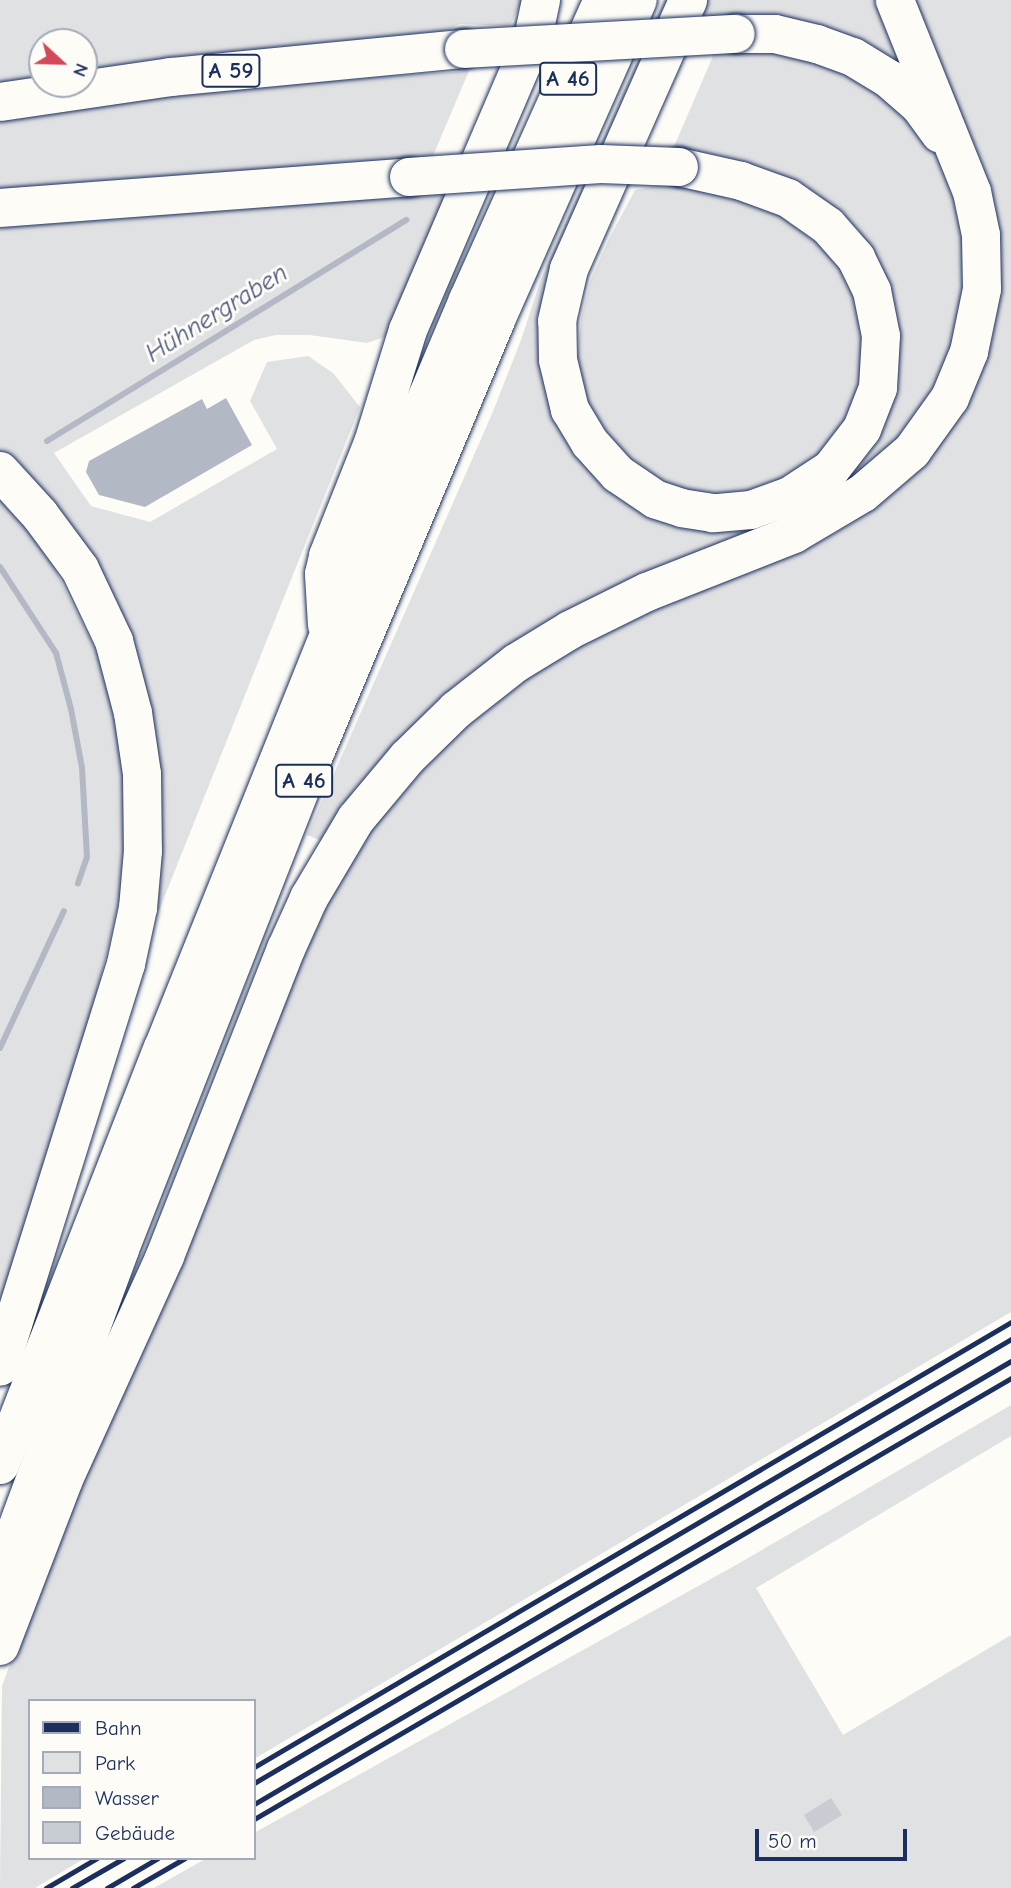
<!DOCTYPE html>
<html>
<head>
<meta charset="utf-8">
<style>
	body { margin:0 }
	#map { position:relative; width:1011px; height:1888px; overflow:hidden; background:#fdfcf7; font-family:"Comic Neue",sans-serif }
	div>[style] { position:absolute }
	.green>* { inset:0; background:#e0e1e3 }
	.water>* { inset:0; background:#b3b8c5 }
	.stream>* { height:6px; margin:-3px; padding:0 3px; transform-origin:3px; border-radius:3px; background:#b3b8c5 }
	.building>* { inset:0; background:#c9ccd3 }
	.roads { filter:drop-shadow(0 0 2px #1b2f5e) drop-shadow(0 0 2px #1b2f5e) }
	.highway>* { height:38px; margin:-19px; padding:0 19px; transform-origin:19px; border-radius:19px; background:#fdfcf7 }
	.rail>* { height:5px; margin:-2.5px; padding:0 2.5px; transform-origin:2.5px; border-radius:2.5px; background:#1b2f5e }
	.bridges { filter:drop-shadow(0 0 2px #1b2f5e) drop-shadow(0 0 2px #1b2f5e) }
	.highway-bridge>* { height:38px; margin:-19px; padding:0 19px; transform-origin:19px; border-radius:19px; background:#fdfcf7 }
	span { translate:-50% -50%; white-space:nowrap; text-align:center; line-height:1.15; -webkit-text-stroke:6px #fdfcf7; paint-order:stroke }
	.shield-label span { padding:2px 5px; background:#fdfcf7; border:2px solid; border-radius:5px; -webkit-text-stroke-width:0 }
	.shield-label { font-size:23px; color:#1b2f5e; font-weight:700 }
	.water-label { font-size:26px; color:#49587d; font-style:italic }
	.legend { position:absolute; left:28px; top:1699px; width:228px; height:161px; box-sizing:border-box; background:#fdfcf7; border:2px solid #a3aaba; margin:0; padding:9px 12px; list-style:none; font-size:21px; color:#1b2f5e }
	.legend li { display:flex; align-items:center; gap:14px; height:35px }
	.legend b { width:35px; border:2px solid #a3aaba }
	.north { position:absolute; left:28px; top:28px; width:70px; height:70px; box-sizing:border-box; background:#fdfcf7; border:2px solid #a3aaba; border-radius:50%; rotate:112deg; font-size:19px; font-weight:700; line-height:28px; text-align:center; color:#1b2f5e }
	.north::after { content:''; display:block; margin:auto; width:24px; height:32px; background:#d1495b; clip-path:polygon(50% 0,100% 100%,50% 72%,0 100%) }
	.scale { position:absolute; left:755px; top:1829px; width:152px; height:32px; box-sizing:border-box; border:4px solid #1b2f5e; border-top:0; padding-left:9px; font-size:21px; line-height:24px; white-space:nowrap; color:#1b2f5e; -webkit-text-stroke:5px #fdfcf7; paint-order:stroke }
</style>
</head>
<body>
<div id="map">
	<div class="green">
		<div style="clip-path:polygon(0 0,522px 0,510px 26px,460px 24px,420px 42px,84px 75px,84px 42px,42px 42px,42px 79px,0 86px)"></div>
		<div style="clip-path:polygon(664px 0,673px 0,550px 279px,577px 366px,581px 319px,591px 279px,609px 239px,635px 190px,657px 186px,713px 56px,702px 9px,706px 0,1011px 0,1011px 1312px,254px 1759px,254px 1701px,30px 1701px,30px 1858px,85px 1858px,35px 1888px,0 1888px,2px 1686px,76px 1484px,289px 981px,350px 852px,307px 835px,492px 414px,521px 340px,541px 279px)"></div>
		<div style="clip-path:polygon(469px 71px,433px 156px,0 192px,0 118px,204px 87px)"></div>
		<div style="clip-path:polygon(380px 192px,452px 194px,390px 335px,367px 343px,310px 335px,276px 335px,254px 340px,54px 453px,91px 506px,150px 522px,277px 449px,250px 401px,267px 362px,308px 356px,333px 373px,360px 407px,158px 913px,139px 694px,0 454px,0 223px)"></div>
		<div style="clip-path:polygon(0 492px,51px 561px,99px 657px,120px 735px,126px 793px,121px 891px,111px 935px,66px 1114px,0 1333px)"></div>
		<div style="clip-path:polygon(1011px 1405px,1011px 1436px,756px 1588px,843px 1735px,1011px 1635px,1011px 1888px,154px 1888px,207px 1858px,254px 1858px,254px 1833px,736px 1565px)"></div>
	</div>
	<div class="water">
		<div style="clip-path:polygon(226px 398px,252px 445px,145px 507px,99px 495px,86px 472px,89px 461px,202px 399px,207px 409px)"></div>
	</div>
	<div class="stream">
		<div style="left:47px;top:441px;width:422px;rotate:-31.6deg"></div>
		<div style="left:0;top:567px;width:103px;rotate:56.9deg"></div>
		<div style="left:56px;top:653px;width:58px;rotate:75deg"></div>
		<div style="left:71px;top:709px;width:60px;rotate:79.4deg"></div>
		<div style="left:82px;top:768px;width:89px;rotate:86.8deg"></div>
		<div style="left:87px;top:857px;width:28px;rotate:109deg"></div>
		<div style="left:0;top:1048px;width:151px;rotate:-65deg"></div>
	</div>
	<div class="building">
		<div style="clip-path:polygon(831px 1798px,842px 1815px,814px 1832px,804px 1815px)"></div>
	</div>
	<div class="roads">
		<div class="highway">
			<div style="left:736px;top:34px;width:39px"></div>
			<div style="left:775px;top:34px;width:43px;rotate:13.4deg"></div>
			<div style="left:817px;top:44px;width:38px;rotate:20deg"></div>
			<div style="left:853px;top:57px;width:42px;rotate:31.4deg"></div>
			<div style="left:889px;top:79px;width:41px;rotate:41.1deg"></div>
			<div style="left:920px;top:106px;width:34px;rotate:54deg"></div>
			<div style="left:0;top:102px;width:173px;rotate:-8.3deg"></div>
			<div style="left:171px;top:77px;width:294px;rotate:-5.5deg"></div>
			<div style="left:679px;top:167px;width:64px;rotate:12.7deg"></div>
			<div style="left:741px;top:181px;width:50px;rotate:19.9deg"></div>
			<div style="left:788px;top:198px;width:49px;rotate:35deg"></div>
			<div style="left:828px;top:226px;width:43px;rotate:48.8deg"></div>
			<div style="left:856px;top:258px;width:37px;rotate:64deg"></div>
			<div style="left:872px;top:291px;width:46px;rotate:78.7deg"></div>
			<div style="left:881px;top:336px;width:52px;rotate:93.3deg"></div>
			<div style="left:878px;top:388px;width:44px;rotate:111.3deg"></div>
			<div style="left:862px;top:429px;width:51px;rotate:127.8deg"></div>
			<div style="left:831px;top:469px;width:49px;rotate:146.6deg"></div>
			<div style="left:790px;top:496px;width:41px;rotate:160.3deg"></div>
			<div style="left:751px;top:510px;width:38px;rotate:175deg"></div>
			<div style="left:713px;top:513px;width:31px;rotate:-171deg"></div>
			<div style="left:682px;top:508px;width:28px;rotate:-162deg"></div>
			<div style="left:655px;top:499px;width:45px;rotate:-146deg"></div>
			<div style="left:618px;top:474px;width:42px;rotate:-132.1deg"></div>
			<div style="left:590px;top:443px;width:39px;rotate:-121deg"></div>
			<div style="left:570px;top:410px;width:51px;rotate:-103.5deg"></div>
			<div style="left:558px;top:360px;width:39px;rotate:-91deg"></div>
			<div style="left:557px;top:321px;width:53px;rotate:-77deg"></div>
			<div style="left:569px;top:269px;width:294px;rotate:-66.1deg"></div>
			<div style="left:0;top:208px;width:410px;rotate:-4.3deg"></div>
			<div style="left:0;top:471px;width:59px;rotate:47.7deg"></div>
			<div style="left:40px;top:515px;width:67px;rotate:53.5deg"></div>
			<div style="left:80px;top:569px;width:80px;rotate:64.7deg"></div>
			<div style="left:114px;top:641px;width:74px;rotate:75.2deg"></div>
			<div style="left:133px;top:713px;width:62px;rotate:81.6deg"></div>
			<div style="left:142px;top:774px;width:77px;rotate:89.3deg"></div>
			<div style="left:143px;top:851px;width:57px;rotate:95deg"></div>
			<div style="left:138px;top:908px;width:57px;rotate:102.1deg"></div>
			<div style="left:126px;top:964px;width:422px;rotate:107.4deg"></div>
			<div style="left:327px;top:625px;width:51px;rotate:-93.4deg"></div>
			<div style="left:324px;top:574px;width:18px;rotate:-77deg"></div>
			<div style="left:328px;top:556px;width:122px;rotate:-68.3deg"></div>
			<div style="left:373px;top:443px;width:118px;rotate:-72.8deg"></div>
			<div style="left:408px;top:330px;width:318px;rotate:-66.8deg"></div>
			<div style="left:533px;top:38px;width:39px;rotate:-78deg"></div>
			<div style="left:0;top:1465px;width:448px;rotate:-68.7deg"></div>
			<div style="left:163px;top:1048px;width:564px;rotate:-68.12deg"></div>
			<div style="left:373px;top:525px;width:244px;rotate:-67.1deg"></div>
			<div style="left:468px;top:300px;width:329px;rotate:-65.8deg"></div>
			<div style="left:0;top:1574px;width:346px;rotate:-69.7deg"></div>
			<div style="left:120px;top:1249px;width:520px;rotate:-68.57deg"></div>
			<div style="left:310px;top:765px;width:482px;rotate:-67.3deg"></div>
			<div style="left:496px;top:320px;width:350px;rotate:-66.1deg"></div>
			<div style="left:0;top:1646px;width:179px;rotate:-69deg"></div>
			<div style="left:64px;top:1479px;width:245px;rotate:-65.6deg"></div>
			<div style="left:165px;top:1256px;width:330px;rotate:-68.5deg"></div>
			<div style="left:286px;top:949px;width:56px;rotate:-65.7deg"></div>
			<div style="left:309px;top:898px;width:92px;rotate:-59.3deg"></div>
			<div style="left:356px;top:819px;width:80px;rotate:-50.1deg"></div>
			<div style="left:407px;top:758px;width:69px;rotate:-44.4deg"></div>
			<div style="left:456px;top:710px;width:76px;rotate:-38.1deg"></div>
			<div style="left:516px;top:663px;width:63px;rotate:-31.4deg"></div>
			<div style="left:570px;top:630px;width:86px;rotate:-26.3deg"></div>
			<div style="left:647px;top:592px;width:158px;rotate:-21.5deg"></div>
			<div style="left:794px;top:534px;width:80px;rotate:-30.7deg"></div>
			<div style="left:863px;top:493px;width:65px;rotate:-40.6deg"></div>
			<div style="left:912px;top:451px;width:65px;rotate:-54.4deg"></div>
			<div style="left:950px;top:398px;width:50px;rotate:-67.6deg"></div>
			<div style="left:969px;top:352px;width:64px;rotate:-78.3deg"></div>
			<div style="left:982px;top:289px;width:54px;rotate:-91.1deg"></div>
			<div style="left:981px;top:235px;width:44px;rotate:-101.8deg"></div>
			<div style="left:972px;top:192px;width:207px;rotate:-111.9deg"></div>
		</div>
	</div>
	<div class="rail">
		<div style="left:254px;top:1767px;width:878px;rotate:-30.45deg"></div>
		<div style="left:254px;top:1783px;width:878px;rotate:-30.39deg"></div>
		<div style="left:254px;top:1804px;width:877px;rotate:-30.34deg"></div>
		<div style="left:254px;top:1819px;width:876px;rotate:-30.22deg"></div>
		<div style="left:46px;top:1888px;width:59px;rotate:-30.5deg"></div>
		<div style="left:72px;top:1888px;width:60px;rotate:-30deg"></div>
		<div style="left:107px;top:1888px;width:59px;rotate:-30.5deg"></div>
		<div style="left:133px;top:1888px;width:60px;rotate:-30deg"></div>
	</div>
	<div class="bridges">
		<div class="highway-bridge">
			<div style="left:464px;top:49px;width:272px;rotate:-3.2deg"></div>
			<div style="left:409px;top:177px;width:192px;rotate:-3.9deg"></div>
			<div style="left:601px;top:164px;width:78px;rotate:2.2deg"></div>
		</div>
	</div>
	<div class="shield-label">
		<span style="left:231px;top:71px">A 59</span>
		<span style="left:568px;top:79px">A 46</span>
		<span style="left:304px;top:781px">A 46</span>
	</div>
	<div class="water-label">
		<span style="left:217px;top:314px;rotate:-32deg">Hühnergraben</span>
	</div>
	<ul class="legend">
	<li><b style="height:9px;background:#1b2f5e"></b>Bahn</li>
	<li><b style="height:19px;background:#e0e1e3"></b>Park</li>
	<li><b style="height:19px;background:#b3b8c5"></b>Wasser</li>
	<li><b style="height:19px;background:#c9ccd3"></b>Gebäude</li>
	</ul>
	<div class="north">N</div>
	<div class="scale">50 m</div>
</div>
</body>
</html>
